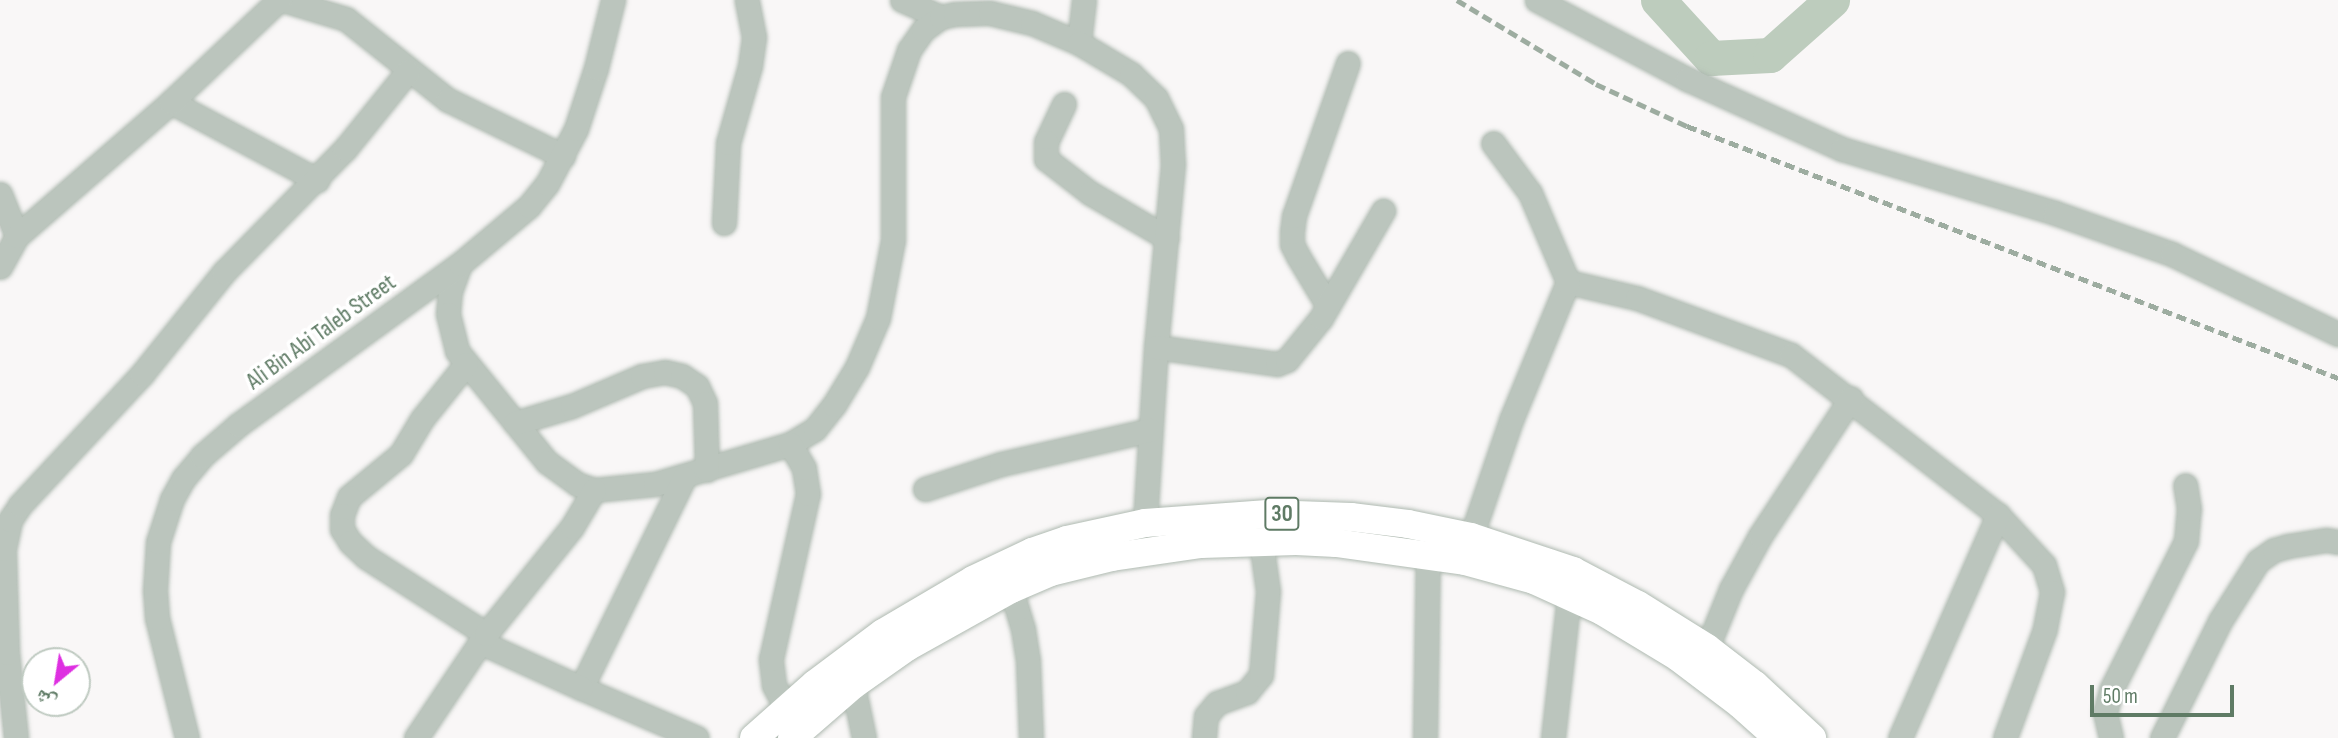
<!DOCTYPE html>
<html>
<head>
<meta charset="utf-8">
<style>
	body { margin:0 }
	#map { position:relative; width:2338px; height:738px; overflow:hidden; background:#f9f7f7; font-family:"Sofia Sans Condensed","Noto Naskh Arabic",sans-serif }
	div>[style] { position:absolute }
	.river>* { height:35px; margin:-17.5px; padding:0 17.5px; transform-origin:17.5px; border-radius:17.5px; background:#bdccbd }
	.roads { filter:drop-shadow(0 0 2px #afbab1) drop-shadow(0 0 2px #afbab1) }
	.minor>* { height:23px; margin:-11.5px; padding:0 11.5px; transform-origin:11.5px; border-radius:11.5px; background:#bbc5bd }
	.major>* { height:28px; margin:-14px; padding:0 14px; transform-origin:14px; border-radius:14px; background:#fff }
	.rail>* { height:5px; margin-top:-2.5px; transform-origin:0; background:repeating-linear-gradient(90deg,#9daca0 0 10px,transparent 0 15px) }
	span { translate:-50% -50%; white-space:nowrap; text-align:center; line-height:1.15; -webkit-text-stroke:7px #fff; paint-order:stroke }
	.shield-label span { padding:2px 5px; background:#fff; border:2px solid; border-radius:5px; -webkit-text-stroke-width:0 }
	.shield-label { font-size:23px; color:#5f7b65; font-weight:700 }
	.street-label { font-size:24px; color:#5f7b65 }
	.north { position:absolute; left:21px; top:647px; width:70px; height:70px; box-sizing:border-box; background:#fff; border:2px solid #bfcac1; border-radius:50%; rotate:210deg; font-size:19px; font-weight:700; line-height:28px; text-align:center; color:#5f7b65 }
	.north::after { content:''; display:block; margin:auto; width:24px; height:32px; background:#de2fe1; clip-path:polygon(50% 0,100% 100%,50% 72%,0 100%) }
	.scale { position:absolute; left:2090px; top:685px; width:144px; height:32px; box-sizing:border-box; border:4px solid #5f7b65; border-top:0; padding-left:9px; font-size:21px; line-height:24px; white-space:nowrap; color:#5f7b65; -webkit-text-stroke:5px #fff; paint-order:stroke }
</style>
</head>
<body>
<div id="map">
	<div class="river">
		<div style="left:1658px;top:0;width:79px;rotate:47.6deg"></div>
		<div style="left:1711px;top:58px;width:59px;rotate:-2.9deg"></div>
		<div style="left:1770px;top:55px;width:83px;rotate:-41.6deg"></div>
	</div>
	<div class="roads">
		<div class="minor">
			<div style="left:283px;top:0;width:66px;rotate:16.8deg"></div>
			<div style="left:346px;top:19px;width:130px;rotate:38.5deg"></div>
			<div style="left:448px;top:100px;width:128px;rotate:26deg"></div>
			<div style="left:902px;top:0;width:43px;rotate:23.6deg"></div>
			<div style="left:1537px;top:0;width:170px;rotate:27.8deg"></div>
			<div style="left:1687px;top:79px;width:170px;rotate:24.3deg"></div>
			<div style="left:1842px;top:149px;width:222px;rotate:16.7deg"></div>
			<div style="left:2055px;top:213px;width:124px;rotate:19.3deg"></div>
			<div style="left:2172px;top:254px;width:184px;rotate:25.7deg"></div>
			<div style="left:1079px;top:43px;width:43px;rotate:-83.4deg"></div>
			<div style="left:171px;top:102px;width:166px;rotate:28.1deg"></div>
			<div style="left:1064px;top:104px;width:42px;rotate:115.3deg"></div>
			<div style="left:1046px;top:142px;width:17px;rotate:90deg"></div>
			<div style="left:1046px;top:159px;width:56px;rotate:37.7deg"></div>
			<div style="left:1090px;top:193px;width:89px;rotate:30.3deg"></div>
			<div style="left:0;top:194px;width:45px;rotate:68deg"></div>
			<div style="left:17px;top:236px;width:35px;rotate:119deg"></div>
			<div style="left:724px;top:223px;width:80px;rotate:-87.1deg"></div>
			<div style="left:728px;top:143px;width:80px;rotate:-74.1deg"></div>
			<div style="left:750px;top:66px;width:29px;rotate:-82deg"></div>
			<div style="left:754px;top:37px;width:38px;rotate:-101deg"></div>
			<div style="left:17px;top:236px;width:204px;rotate:-41deg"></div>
			<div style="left:171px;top:102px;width:149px;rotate:-43.4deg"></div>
			<div style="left:460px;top:264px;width:29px;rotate:110deg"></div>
			<div style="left:450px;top:291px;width:23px;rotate:95deg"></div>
			<div style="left:448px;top:314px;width:38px;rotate:76deg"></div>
			<div style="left:457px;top:351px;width:143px;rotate:51deg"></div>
			<div style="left:547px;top:462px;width:37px;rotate:36deg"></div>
			<div style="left:577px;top:484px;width:18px;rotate:19deg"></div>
			<div style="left:594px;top:490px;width:61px;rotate:-5.6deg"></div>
			<div style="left:655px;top:484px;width:141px;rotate:-16.5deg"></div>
			<div style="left:790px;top:444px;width:29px;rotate:-31deg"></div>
			<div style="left:815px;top:429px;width:31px;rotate:-52deg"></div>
			<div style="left:834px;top:405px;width:44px;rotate:-58.8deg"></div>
			<div style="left:857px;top:367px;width:53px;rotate:-66.8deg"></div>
			<div style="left:878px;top:318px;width:79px;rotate:-79.1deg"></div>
			<div style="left:893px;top:240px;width:143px;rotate:-90deg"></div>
			<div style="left:893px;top:97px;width:50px;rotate:-71.2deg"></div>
			<div style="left:909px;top:50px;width:24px;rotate:-55deg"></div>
			<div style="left:923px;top:30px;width:22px;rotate:-36deg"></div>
			<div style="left:941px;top:17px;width:14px;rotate:-12deg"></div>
			<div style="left:955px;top:14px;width:35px;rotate:-2deg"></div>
			<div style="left:990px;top:13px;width:43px;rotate:13.4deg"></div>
			<div style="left:1032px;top:23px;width:51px;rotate:23.1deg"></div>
			<div style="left:1079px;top:43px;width:61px;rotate:30.8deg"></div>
			<div style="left:1131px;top:74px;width:35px;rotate:44deg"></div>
			<div style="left:1156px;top:98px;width:34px;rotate:64deg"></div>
			<div style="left:1171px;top:129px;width:35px;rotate:87deg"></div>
			<div style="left:1173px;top:164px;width:184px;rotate:95.3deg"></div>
			<div style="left:1156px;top:347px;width:176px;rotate:93.6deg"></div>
			<div style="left:1568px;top:282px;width:71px;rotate:13.1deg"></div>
			<div style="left:1637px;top:298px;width:164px;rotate:20.3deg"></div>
			<div style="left:1791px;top:355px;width:262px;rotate:37.7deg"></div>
			<div style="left:1998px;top:515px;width:68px;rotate:47.4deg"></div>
			<div style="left:2044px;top:565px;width:28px;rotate:73deg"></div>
			<div style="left:2052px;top:592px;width:38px;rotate:101deg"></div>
			<div style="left:2045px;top:629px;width:116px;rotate:110.2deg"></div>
			<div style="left:1328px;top:306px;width:58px;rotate:-121deg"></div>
			<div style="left:1298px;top:256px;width:13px;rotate:-117deg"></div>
			<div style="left:1292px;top:244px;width:12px;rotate:-90deg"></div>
			<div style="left:1292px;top:232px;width:16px;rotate:-83deg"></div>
			<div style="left:1294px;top:216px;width:162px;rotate:-70.6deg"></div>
			<div style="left:1156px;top:347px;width:122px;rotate:8deg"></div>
			<div style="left:1277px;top:364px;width:11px;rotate:-22deg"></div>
			<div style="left:1287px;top:360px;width:54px;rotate:-51deg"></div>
			<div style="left:1321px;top:318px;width:124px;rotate:-59.9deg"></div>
			<div style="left:466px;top:364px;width:70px;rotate:128.7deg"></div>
			<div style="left:422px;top:419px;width:41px;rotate:121deg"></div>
			<div style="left:401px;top:454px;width:67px;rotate:140.4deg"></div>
			<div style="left:349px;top:497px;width:19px;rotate:111deg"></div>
			<div style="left:342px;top:515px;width:14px;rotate:90deg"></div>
			<div style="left:342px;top:529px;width:15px;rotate:58deg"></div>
			<div style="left:350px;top:542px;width:22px;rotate:43deg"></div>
			<div style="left:366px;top:557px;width:143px;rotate:32.7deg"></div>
			<div style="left:515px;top:423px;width:59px;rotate:-16.6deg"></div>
			<div style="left:572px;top:406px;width:76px;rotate:-23.2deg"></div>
			<div style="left:642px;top:376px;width:23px;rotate:-10deg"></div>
			<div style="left:665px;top:372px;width:17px;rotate:13deg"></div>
			<div style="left:682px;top:376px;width:18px;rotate:34deg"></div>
			<div style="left:697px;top:386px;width:19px;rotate:65deg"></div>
			<div style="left:705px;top:403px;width:67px;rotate:88.3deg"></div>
			<div style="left:684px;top:478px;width:234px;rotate:116.1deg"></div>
			<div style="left:581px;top:688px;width:126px;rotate:23.3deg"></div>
			<div style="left:925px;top:489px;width:80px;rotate:-18.2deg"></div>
			<div style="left:1001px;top:464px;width:153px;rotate:-12.9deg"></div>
			<div style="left:1471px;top:537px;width:124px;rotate:-71.1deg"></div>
			<div style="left:1511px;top:420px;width:149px;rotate:-67.6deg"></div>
			<div style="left:1568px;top:282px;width:97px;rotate:-113.1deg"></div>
			<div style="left:1530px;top:193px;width:62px;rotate:-126.5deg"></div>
			<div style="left:1011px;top:589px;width:42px;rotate:73.3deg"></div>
			<div style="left:1023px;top:629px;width:32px;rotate:81deg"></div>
			<div style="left:1028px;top:661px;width:77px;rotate:87.8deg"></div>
			<div style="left:480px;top:642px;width:111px;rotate:24.5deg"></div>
			<div style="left:1707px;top:648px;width:64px;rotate:-67.9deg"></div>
			<div style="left:1731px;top:589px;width:60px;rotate:-61.3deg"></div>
			<div style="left:1760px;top:536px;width:165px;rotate:-56.6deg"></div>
			<div style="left:853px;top:685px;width:54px;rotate:78.3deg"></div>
			<div style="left:786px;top:708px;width:26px;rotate:-118deg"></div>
			<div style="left:774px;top:685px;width:26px;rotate:-97deg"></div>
			<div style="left:771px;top:659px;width:169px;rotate:-77.4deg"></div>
			<div style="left:808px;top:494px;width:26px;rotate:-99deg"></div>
			<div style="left:804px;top:468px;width:28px;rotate:-120deg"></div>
			<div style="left:16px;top:738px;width:85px;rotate:-96deg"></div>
			<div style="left:7px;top:653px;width:104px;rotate:-91.7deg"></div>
			<div style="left:4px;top:549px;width:30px;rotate:-78deg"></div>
			<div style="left:10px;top:520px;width:18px;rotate:-56deg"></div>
			<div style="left:20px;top:505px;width:179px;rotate:-47deg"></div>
			<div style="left:142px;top:374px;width:131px;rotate:-51.2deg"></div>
			<div style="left:224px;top:272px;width:173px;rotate:-45.5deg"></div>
			<div style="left:345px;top:149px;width:100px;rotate:-51.1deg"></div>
			<div style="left:187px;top:738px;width:124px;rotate:-104deg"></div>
			<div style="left:157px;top:618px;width:27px;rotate:-94deg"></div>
			<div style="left:155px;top:591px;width:49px;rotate:-86.5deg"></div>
			<div style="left:158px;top:542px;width:45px;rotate:-72deg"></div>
			<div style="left:172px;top:499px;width:23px;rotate:-61deg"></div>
			<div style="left:183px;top:479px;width:30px;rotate:-50deg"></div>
			<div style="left:202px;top:456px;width:48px;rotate:-40.7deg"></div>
			<div style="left:238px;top:425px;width:274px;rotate:-36deg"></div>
			<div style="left:460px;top:264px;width:90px;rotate:-40deg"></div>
			<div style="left:529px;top:206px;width:28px;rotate:-51deg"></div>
			<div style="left:547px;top:184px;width:62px;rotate:-62.2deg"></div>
			<div style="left:576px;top:129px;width:64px;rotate:-71.8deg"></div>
			<div style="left:596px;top:68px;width:70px;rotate:-76deg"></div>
			<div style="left:416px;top:738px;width:125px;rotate:-56.1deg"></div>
			<div style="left:486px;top:634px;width:137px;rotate:-51.2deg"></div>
			<div style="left:572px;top:527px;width:43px;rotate:-59.3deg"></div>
			<div style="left:1204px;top:738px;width:22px;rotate:-85deg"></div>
			<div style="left:1206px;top:716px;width:17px;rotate:-50deg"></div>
			<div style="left:1217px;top:703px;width:32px;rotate:-20deg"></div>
			<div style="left:1247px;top:692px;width:22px;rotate:-51deg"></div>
			<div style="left:1261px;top:675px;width:84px;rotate:-85.2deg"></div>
			<div style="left:1268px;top:591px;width:49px;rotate:-98.1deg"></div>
			<div style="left:1425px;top:738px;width:183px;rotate:-89.1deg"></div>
			<div style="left:1553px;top:738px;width:144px;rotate:-83.6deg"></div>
			<div style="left:1900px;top:738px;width:244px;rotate:-66.3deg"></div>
			<div style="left:2111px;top:738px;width:26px;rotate:-103deg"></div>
			<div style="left:2105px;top:713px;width:24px;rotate:-75deg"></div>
			<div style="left:2111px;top:690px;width:167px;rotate:-63.3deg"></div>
			<div style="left:2186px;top:541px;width:32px;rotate:-85deg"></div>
			<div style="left:2189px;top:509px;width:24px;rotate:-99deg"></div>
			<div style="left:2162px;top:738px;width:131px;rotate:-63.6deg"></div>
			<div style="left:2220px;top:621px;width:71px;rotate:-57.7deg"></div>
			<div style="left:2258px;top:561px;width:19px;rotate:-35deg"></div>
			<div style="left:2274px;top:550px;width:15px;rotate:-16deg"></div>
			<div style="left:2288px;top:546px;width:39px;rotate:-9deg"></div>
			<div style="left:2327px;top:540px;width:11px;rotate:10deg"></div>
		</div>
		<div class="major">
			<div style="left:754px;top:738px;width:81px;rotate:-41.5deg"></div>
			<div style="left:815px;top:684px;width:85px;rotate:-36.9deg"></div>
			<div style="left:883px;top:633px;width:104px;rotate:-30.5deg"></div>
			<div style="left:973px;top:580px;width:65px;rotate:-25.4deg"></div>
			<div style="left:1032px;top:552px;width:37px;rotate:-19deg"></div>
			<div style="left:1067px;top:540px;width:80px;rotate:-12.3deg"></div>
			<div style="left:1145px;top:523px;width:123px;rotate:-4.2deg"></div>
			<div style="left:1268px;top:514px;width:83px;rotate:2.1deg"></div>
			<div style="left:1351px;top:517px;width:57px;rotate:7deg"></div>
			<div style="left:1408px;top:524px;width:64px;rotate:11.7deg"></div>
			<div style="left:1471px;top:537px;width:108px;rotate:18.4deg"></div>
			<div style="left:1573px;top:571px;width:73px;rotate:27.6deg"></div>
			<div style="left:1638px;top:605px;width:81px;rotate:31.9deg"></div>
			<div style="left:1707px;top:648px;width:61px;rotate:37.6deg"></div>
			<div style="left:1755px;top:685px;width:78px;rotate:42.9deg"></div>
			<div style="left:792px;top:738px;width:81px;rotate:-41deg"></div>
			<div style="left:853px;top:685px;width:66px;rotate:-35.1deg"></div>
			<div style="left:907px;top:647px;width:119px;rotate:-29.1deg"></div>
			<div style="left:1011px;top:589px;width:43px;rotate:-23deg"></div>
			<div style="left:1051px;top:572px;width:63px;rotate:-13.8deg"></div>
			<div style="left:1112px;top:557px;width:90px;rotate:-8.3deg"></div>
			<div style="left:1201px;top:544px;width:95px;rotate:-1.8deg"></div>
			<div style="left:1296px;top:541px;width:40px;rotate:2.9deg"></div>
			<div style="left:1336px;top:543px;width:130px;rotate:7.9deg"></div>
			<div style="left:1465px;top:561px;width:72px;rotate:15.4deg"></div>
			<div style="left:1534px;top:580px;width:75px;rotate:24.5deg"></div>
			<div style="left:1602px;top:611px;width:89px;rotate:31.2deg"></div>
			<div style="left:1678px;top:657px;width:78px;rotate:37.2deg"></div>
			<div style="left:1740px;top:704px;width:51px;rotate:41.8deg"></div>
		</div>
	</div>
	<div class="rail">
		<div style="left:1457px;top:0;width:162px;rotate:31.1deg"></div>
		<div style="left:1596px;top:84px;width:100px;rotate:24.8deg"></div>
		<div style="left:1687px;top:126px;width:698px;rotate:21.16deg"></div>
	</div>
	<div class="shield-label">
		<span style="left:1282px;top:514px">30</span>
	</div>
	<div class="street-label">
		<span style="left:321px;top:332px;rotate:-36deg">Ali Bin Abi Taleb Street</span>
	</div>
	<div class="north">ش</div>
	<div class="scale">50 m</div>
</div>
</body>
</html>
